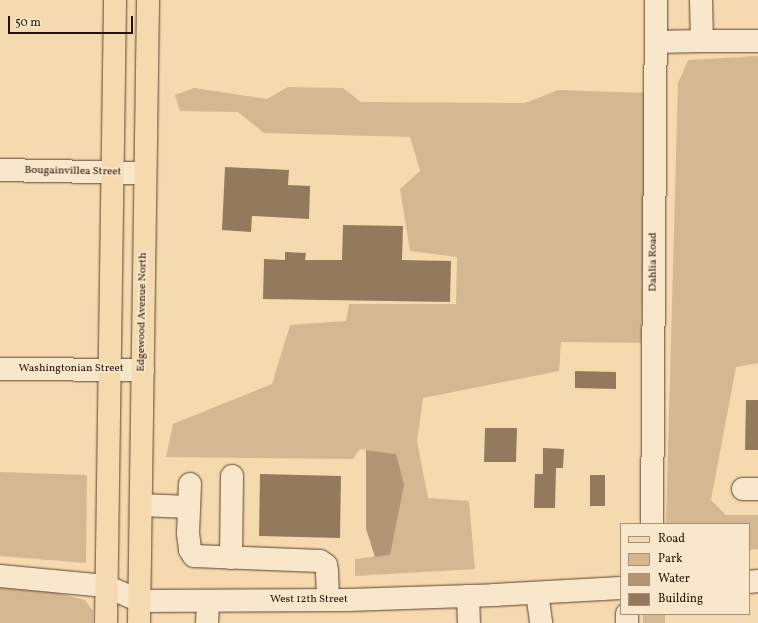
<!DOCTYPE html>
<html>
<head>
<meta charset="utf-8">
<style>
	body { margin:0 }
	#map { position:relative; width:758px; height:623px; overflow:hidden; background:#f6daaf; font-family:Vollkorn,serif }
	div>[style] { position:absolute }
	.green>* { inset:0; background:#d3b892 }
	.water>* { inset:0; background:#b09675 }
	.building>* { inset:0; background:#937a5d }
	.roads { filter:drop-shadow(0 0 1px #5b432f) drop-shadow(0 0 1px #5b432f) }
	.minor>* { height:22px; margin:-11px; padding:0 11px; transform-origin:11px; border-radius:11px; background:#f9e7cb }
	.major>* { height:22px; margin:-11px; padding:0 11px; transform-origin:11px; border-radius:11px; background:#f6daaf }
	span { translate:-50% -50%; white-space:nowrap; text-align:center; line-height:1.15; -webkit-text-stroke:3.5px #f9e7cb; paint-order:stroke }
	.street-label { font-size:11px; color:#271104 }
	.legend { position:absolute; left:620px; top:523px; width:130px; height:92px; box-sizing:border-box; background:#f9e7cb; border:1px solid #a5917b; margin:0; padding:5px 7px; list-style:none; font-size:12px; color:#271104 }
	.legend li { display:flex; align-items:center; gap:8px; height:20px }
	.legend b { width:20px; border:1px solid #a5917b }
	.scale { position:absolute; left:8px; top:16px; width:125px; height:18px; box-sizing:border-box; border:2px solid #271104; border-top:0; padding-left:5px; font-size:12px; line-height:14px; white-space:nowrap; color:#271104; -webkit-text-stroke:3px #f9e7cb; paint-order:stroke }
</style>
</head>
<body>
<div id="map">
	<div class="green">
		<div style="clip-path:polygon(758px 56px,758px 363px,736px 367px,711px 500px,726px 515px,758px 515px,758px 549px,749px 550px,749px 524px,666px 524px,678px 83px,688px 60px)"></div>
		<div style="clip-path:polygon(288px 87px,343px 88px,361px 102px,525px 103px,558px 90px,647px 93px,641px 343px,561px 342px,559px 371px,423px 398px,417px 441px,428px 498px,469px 501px,475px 569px,355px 576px,355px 559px,390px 555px,396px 454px,360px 449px,353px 459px,166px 457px,173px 424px,272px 384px,290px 325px,346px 321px,349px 304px,456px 304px,457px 257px,410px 251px,400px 189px,420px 171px,410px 137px,264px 133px,238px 112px,180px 111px,175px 95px,194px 88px,267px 99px)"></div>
		<div style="clip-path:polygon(0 472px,87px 475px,86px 563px,0 556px)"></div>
		<div style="clip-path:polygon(0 583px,39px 588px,85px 600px,93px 611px,93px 623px,0 623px)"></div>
		<div style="clip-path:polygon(643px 614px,665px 614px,665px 623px,643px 623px)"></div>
	</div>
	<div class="water">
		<div style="clip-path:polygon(366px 450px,396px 454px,404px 485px,390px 555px,375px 557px,366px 529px)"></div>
	</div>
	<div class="building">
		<div style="clip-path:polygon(225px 167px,289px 170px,288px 185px,310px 186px,309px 219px,252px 216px,251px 232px,222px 230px)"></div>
		<div style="clip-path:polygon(343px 225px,403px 226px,402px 260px,451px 261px,450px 302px,263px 299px,264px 259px,285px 260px,285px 252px,306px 253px,305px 260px,342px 260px)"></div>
		<div style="clip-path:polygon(575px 371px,616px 372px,616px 389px,575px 388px)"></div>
		<div style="clip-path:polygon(746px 400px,758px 400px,758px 450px,745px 450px)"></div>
		<div style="clip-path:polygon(485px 428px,517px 428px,516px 462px,484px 462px)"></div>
		<div style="clip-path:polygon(543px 448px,564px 449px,563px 468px,556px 468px,555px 508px,534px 508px,535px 474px,543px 474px)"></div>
		<div style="clip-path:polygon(260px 474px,341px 476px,340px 538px,259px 536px)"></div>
		<div style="clip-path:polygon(590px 475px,605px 475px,605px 506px,590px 506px)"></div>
	</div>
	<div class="roads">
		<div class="minor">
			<div style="left:702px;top:41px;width:56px"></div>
			<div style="left:656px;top:42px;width:46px;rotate:-1.2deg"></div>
			<div style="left:702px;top:41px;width:41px;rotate:-91.4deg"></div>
			<div style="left:0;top:170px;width:145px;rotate:1.2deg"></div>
			<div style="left:0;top:369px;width:143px;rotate:0.4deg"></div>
			<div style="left:190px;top:484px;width:49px;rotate:92.3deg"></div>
			<div style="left:188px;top:533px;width:17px;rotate:83deg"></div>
			<div style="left:190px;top:550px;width:7px;rotate:56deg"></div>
			<div style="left:194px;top:556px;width:126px;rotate:2.3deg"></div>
			<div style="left:320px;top:561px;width:7px;rotate:34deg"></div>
			<div style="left:326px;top:565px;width:6px;rotate:81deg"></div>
			<div style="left:327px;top:571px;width:29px;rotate:88deg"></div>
			<div style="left:743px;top:489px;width:15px"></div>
			<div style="left:141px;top:505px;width:48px;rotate:2.4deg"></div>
			<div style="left:652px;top:524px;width:524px;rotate:-89.56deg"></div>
			<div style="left:231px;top:558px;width:82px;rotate:-89.3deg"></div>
			<div style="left:0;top:576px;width:106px;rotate:5.4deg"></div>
			<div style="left:106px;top:586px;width:36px;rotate:24deg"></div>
			<div style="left:139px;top:601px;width:209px;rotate:-0.3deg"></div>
			<div style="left:348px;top:600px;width:147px;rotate:-1.9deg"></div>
			<div style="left:495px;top:595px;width:126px;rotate:-3.2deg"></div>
			<div style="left:749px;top:582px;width:9px;rotate:-6deg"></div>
			<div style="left:537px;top:593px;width:30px;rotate:82deg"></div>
			<div style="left:468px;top:596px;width:27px;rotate:88deg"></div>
			<div style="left:627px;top:614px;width:9px;rotate:90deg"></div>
			<div style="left:207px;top:623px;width:22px;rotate:-87deg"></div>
		</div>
		<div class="major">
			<div style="left:106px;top:623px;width:623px;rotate:-89.17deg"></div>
			<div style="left:139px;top:623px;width:623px;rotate:-89.17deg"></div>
		</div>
	</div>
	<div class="street-label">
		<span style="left:73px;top:172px;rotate:1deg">Bougainvillea Street</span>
		<span style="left:654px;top:262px;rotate:-90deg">Dahlia Road</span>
		<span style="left:143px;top:312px;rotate:-89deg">Edgewood Avenue North</span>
		<span style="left:71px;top:369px">Washingtonian Street</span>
		<span style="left:309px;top:600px">West 12th Street</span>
	</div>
	<ul class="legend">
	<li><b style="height:5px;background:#f6daaf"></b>Road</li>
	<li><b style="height:11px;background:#d3b892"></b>Park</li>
	<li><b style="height:11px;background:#b09675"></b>Water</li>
	<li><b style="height:11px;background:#937a5d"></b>Building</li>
	</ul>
	<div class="scale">50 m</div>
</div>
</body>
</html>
